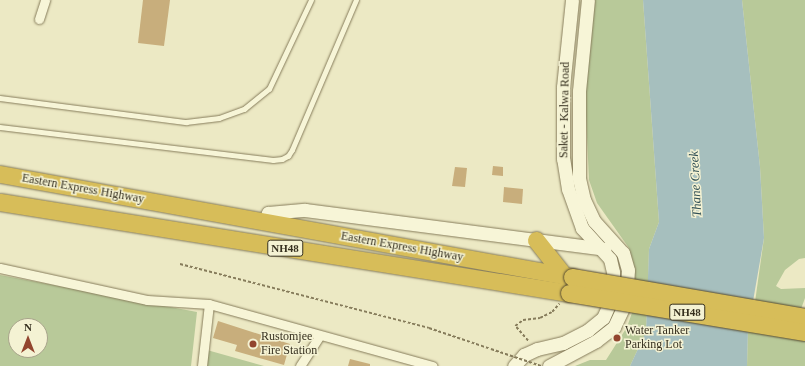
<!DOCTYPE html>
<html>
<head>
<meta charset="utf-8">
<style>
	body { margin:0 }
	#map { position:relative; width:805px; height:366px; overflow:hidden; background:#ece9c4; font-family:"Times New Roman",serif }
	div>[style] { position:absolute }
	.green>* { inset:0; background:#b8c999 }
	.water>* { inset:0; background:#a6bfbe }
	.building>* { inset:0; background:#c8ae7c }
	.path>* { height:1.5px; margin-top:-0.75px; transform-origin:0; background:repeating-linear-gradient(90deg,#867c5b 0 3px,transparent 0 5px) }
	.roads { filter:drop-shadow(0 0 1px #867c5b) drop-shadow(0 0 1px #867c5b) }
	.lane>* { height:4.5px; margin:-2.25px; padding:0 2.25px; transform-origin:2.25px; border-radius:2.25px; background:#f7f5d7 }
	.street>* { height:9px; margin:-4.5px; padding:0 4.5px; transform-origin:4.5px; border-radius:4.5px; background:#f7f5d7 }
	.secondary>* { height:13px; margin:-6.5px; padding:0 6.5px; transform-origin:6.5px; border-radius:6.5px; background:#f7f5d7 }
	.highway>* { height:17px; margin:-8.5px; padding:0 8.5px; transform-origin:8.5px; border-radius:8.5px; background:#d7bd59 }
	.path-bridge>* { height:1.5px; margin-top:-0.75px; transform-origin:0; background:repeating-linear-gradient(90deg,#867c5b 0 3px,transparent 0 5px) }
	.bridges { filter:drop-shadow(0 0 1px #54492f) drop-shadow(0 0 1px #54492f) }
	.highway-bridge>* { height:17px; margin:-8.5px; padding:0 8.5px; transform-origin:8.5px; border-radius:8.5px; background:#d7bd59 }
	.dots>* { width:11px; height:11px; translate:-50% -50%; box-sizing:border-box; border:2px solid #f4f2d3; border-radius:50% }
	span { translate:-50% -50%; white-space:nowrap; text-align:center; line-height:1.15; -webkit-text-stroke:3px #f4f2d3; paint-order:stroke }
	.shield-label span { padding:1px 3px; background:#f4f2d3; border:1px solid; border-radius:3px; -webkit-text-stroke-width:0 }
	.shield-label { font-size:11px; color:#36301f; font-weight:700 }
	.street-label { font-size:12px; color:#36301f }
	.poi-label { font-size:12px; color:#36301f }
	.left { translate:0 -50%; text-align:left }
	.water-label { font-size:13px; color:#2f4f55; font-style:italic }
	.north { position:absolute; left:8px; top:318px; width:40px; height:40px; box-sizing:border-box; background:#f4f2d3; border:1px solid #a8a48b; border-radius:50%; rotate:0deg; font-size:11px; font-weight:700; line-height:16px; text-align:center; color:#36301f }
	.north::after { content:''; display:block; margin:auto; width:14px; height:18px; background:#92452e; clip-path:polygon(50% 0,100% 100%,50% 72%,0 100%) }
</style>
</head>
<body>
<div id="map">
	<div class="green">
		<div style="clip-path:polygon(595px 0,643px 0,659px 222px,649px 249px,648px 283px,634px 281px,629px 248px,597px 203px,589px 180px,585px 94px)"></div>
		<div style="clip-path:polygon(742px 0,805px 0,805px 258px,799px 259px,785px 270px,776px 286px,781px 289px,805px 288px,805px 298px,801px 309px,755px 302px,764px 238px,760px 167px)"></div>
		<div style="clip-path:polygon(evenodd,0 275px,197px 312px,191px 366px,0 366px,0 275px,16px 326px,40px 326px,40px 350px,16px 350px,16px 326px)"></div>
		<div style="clip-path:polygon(634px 307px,647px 309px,646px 332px,630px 366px,575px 366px,590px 360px,606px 360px,627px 327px)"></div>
		<div style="clip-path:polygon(748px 330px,805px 337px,805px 366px,747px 366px)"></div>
		<div style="clip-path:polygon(207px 350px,264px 366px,205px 366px)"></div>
	</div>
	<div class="water">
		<div style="clip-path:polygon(643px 0,742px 0,760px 167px,764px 238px,748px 330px,747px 366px,630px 366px,646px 332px,649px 249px,659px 222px)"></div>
	</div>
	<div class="building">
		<div style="clip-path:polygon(143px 0,170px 0,164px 46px,138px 43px)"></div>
		<div style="clip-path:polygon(493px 166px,503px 167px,503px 176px,492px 175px)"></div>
		<div style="clip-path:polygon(455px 167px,467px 168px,465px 187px,452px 186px)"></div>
		<div style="clip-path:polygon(504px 187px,523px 189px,522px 204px,503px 202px)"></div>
		<div style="clip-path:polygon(218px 321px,290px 344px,284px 365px,235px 351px,237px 345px,213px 338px)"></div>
		<div style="clip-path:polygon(350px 359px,370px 364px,370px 366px,348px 366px)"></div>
	</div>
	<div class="path">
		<div style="left:180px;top:264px;width:257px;rotate:14.4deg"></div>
		<div style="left:429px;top:328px;width:65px;rotate:18.7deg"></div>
		<div style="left:528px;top:341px;width:20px;rotate:-131deg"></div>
		<div style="left:515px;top:326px;width:10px;rotate:-37deg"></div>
		<div style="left:523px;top:320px;width:17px;rotate:-7deg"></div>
		<div style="left:540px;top:318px;width:13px;rotate:-27deg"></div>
		<div style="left:552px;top:312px;width:11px;rotate:-49deg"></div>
	</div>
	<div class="roads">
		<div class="lane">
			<div style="left:0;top:98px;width:188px;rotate:7.4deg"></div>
			<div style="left:186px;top:122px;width:33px;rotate:-7deg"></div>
			<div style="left:219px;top:118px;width:27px;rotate:-20deg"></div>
			<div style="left:244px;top:109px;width:32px;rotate:-39deg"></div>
			<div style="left:269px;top:89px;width:98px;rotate:-64.7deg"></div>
			<div style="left:0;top:127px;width:275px;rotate:6.9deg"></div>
			<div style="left:273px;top:160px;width:9px;rotate:-6deg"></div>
			<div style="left:282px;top:159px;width:7px;rotate:-27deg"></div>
			<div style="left:288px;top:156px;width:7px;rotate:-56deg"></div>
			<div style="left:292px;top:150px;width:163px;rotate:-66.9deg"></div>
		</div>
		<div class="street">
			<div style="left:39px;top:19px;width:20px;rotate:-72deg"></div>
			<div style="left:0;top:268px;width:150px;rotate:12.3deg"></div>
			<div style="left:147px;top:300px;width:62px;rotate:3.7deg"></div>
			<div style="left:209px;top:304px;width:232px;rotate:15.5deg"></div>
			<div style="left:202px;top:366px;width:62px;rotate:-83.6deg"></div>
			<div style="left:300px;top:366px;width:35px;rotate:-57deg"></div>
		</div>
		<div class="secondary">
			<div style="left:264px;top:222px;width:10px;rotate:-66deg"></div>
			<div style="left:268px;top:213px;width:37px;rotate:-5deg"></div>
			<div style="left:305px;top:210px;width:302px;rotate:7.4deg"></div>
			<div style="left:514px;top:366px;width:15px;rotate:-48deg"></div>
			<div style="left:524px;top:355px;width:14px;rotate:-25deg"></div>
			<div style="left:537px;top:349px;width:27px;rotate:-13deg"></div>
			<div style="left:563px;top:343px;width:28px;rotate:-27deg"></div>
			<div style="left:588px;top:330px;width:19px;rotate:-39deg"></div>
			<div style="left:603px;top:318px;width:17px;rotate:-66deg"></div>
			<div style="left:610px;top:302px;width:16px;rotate:-79deg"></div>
			<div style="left:613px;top:286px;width:14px;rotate:-90deg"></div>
			<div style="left:613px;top:272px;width:13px;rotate:-103deg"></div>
			<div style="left:610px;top:259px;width:42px;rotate:-132.1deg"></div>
			<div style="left:582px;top:228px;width:41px;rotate:-109.7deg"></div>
			<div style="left:568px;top:189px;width:30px;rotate:-99deg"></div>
			<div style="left:563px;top:159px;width:72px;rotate:-90deg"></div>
			<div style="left:563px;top:87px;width:87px;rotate:-84.1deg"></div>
			<div style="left:549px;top:366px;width:53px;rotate:-28deg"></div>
			<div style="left:596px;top:341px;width:23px;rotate:-38deg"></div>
			<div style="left:614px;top:327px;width:23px;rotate:-65deg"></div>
			<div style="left:624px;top:306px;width:18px;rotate:-81deg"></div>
			<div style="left:627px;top:288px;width:18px;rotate:-87deg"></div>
			<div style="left:628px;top:270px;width:18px;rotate:-106deg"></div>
			<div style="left:623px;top:253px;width:43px;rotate:-132.2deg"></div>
			<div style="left:594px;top:221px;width:23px;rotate:-115deg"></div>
			<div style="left:584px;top:200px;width:22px;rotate:-103deg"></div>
			<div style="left:579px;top:179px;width:88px;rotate:-90deg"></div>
			<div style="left:579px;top:91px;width:91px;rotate:-84.4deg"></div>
		</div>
		<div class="highway">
			<div style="left:0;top:174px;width:581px;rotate:10.21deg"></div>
			<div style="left:0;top:202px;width:576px;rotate:9.09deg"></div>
			<div style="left:536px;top:240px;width:47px;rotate:51.9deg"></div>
		</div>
	</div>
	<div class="path-bridge">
		<div style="left:491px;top:349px;width:53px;rotate:18.8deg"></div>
	</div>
	<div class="bridges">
		<div class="highway-bridge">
			<div style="left:572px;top:277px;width:236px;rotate:9.7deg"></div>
			<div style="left:569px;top:293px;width:239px;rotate:9.4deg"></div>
		</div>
	</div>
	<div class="dots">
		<div style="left:617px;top:338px;background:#92452e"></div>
		<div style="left:253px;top:344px;background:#92452e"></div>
	</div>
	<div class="shield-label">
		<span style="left:285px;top:248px">NH48</span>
		<span style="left:687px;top:312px">NH48</span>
	</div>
	<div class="street-label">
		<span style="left:565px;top:110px;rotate:-89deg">Saket - Kalwa Road</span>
		<span style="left:83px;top:189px;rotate:10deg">Eastern Express Highway</span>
		<span style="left:402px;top:247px;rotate:10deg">Eastern Express Highway</span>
	</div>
	<div class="poi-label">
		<span class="left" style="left:625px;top:338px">Water Tanker<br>Parking Lot</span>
		<span class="left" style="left:261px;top:344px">Rustomjee<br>Fire Station</span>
	</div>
	<div class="water-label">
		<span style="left:696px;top:184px;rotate:-93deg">Thane Creek</span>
	</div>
	<div class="north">N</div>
</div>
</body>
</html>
